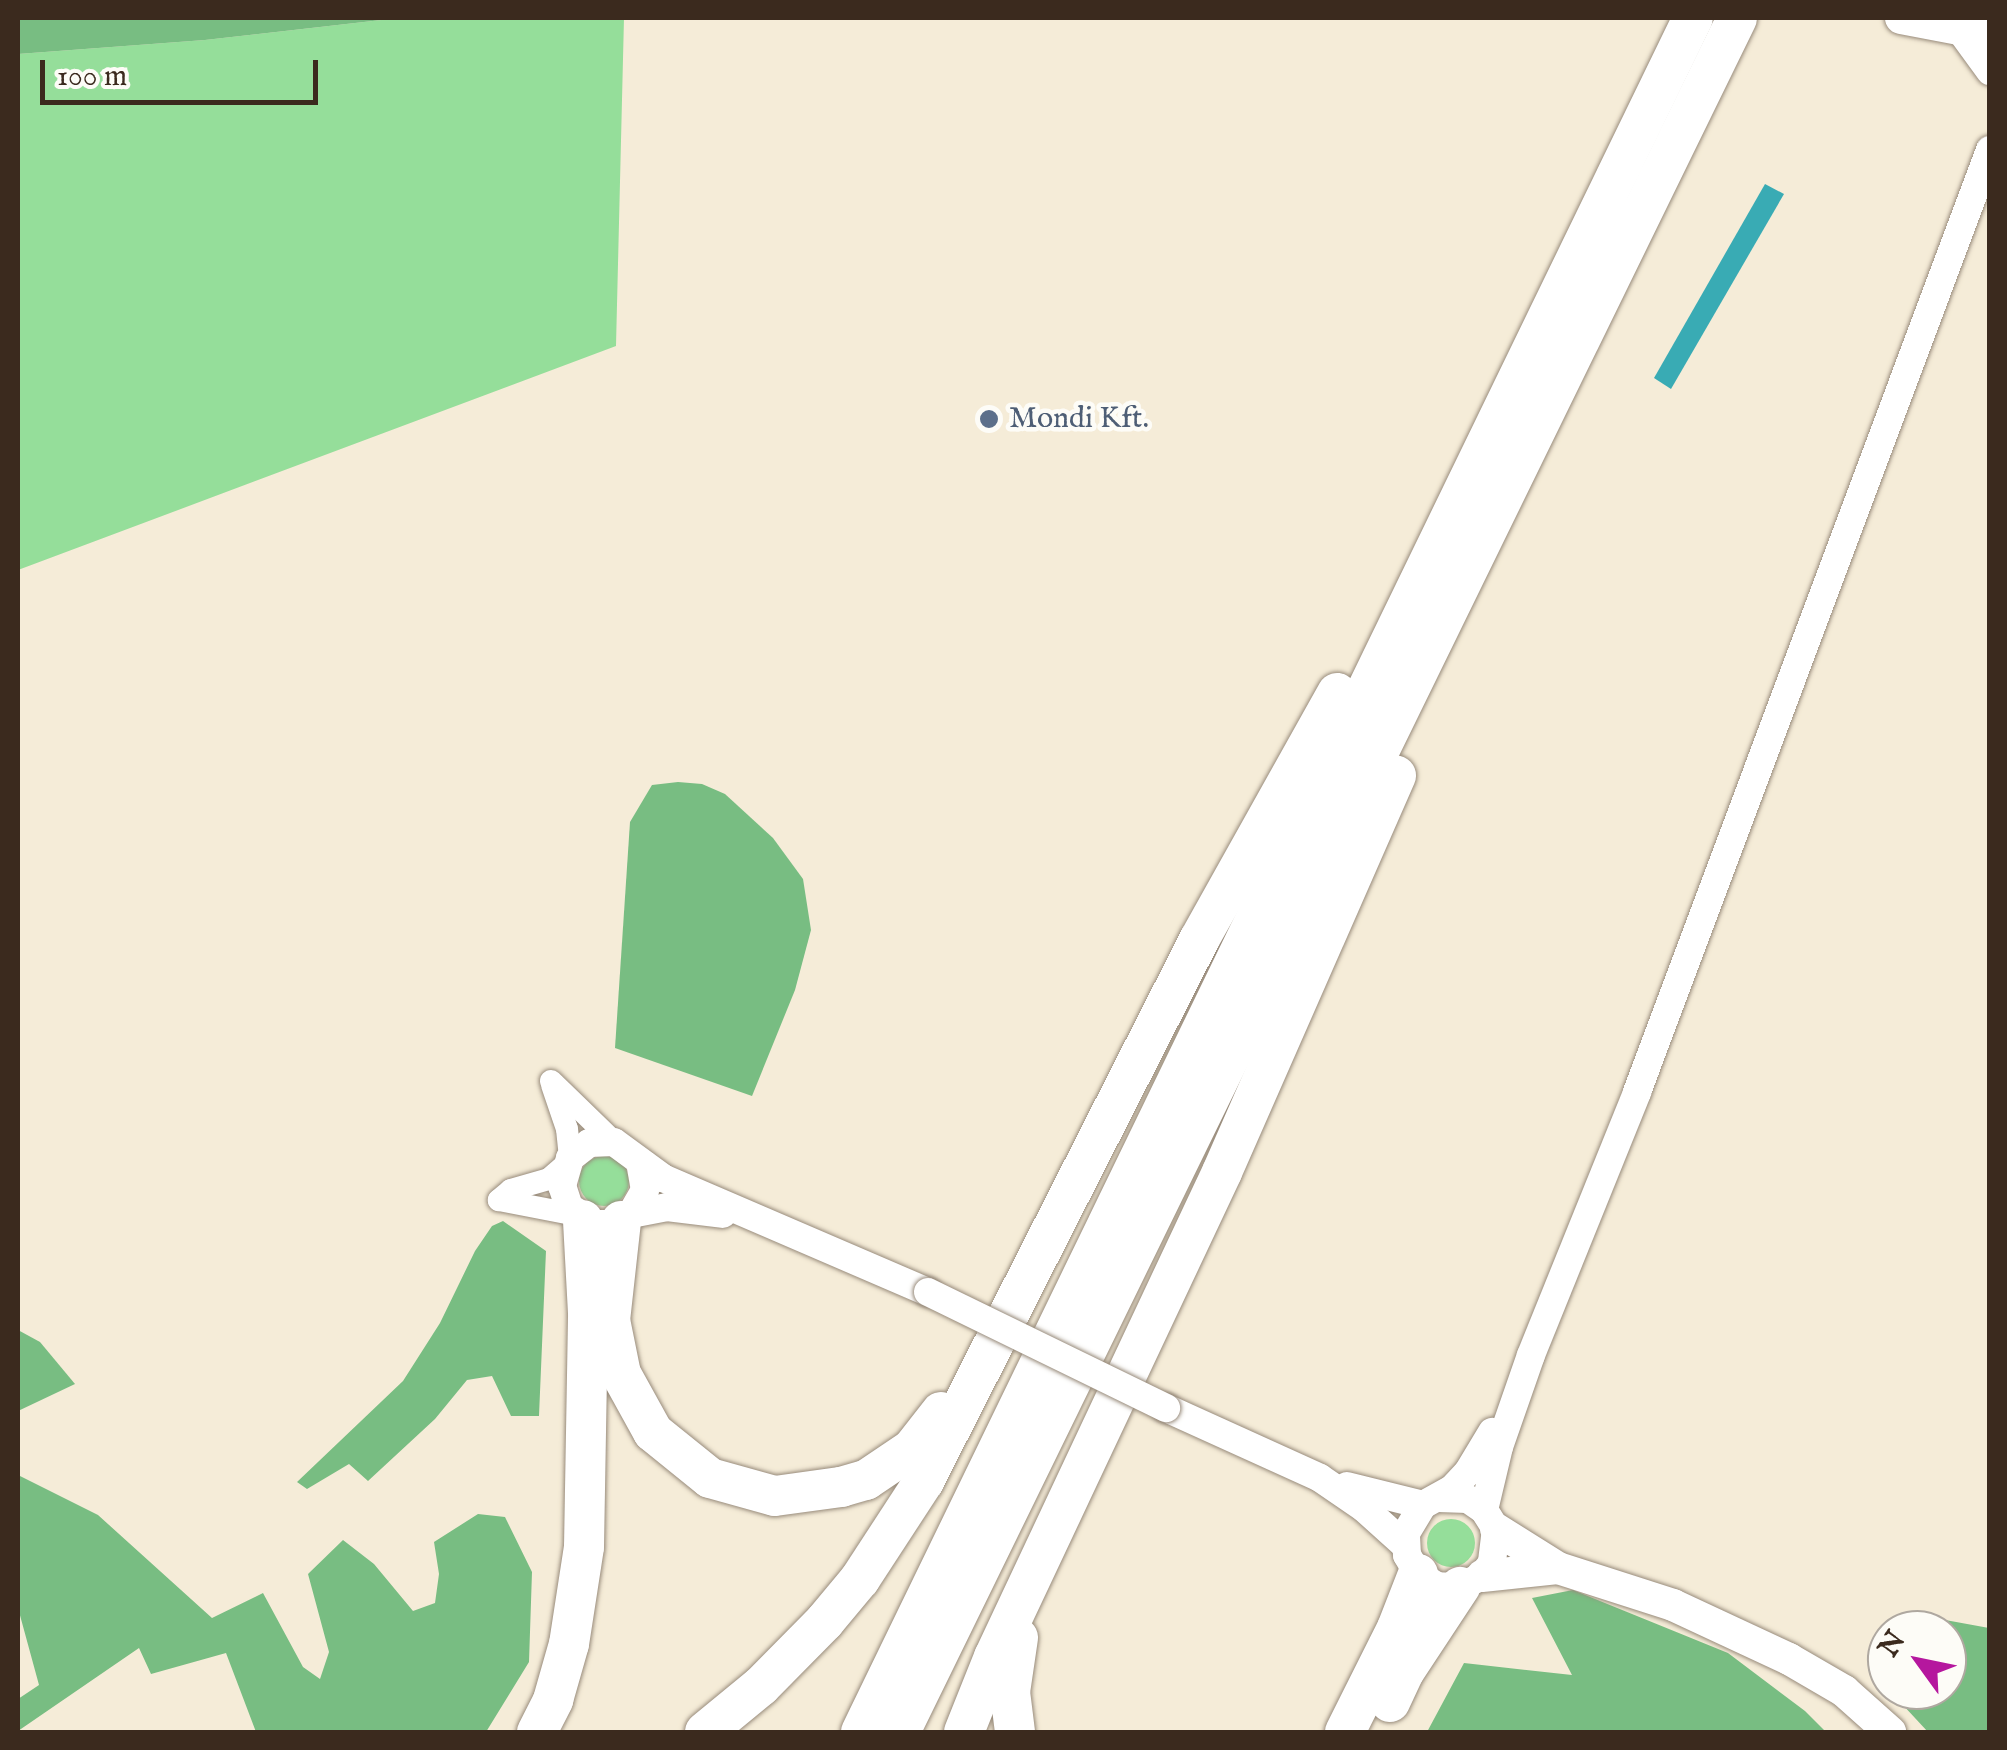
<!DOCTYPE html>
<html>
<head>
<meta charset="utf-8">
<style>
	body { margin:0 }
	#map { position:relative; width:2007px; height:1750px; overflow:hidden; background:#f5ecd8; font-family:"IM FELL English",serif }
	div>[style] { position:absolute }
	.green>* { inset:0; background:#95de9a }
	.round { border-radius:50% }
	.forest>* { inset:0; background:#78bd82 }
	.water>* { inset:0; background:#39abb4 }
	.roads { filter:drop-shadow(0 0 2px #988b7b) drop-shadow(0 0 2px #988b7b) }
	.minor>* { height:22px; margin:-11px; padding:0 11px; transform-origin:11px; border-radius:11px; background:#fff }
	.tertiary>* { height:28px; margin:-14px; padding:0 14px; transform-origin:14px; border-radius:14px; background:#fff }
	.secondary>* { height:32px; margin:-16px; padding:0 16px; transform-origin:16px; border-radius:16px; background:#fff }
	.motorway>* { height:40px; margin:-20px; padding:0 20px; transform-origin:20px; border-radius:20px; background:#fff }
	.bridges { filter:drop-shadow(0 0 2px #988b7b) drop-shadow(0 0 2px #988b7b) }
	.tertiary-bridge>* { height:28px; margin:-14px; padding:0 14px; transform-origin:14px; border-radius:14px; background:#fff }
	.dots>* { width:28px; height:28px; translate:-50% -50%; box-sizing:border-box; border:5px solid #fdfcf7; border-radius:50% }
	span { translate:-50% -50%; white-space:nowrap; text-align:center; line-height:1.15; -webkit-text-stroke:9px #fdfcf7; paint-order:stroke }
	.service-label { font-size:30px; color:#4e5e75 }
	.left { translate:0 -50%; text-align:left }
	.frame { position:absolute; inset:0; border:20px solid #3b2a1e; pointer-events:none }
	.north { position:absolute; left:1867px; top:1610px; width:100px; height:100px; box-sizing:border-box; background:#fdfcf7; border:2px solid #afa8a0; border-radius:50%; rotate:303deg; font-size:28px; font-weight:700; line-height:40px; text-align:center; color:#3b2a1e }
	.north::after { content:''; display:block; margin:auto; width:35px; height:45px; background:#b5179e; clip-path:polygon(50% 0,100% 100%,50% 72%,0 100%) }
	.scale { position:absolute; left:40px; top:60px; width:278px; height:45px; box-sizing:border-box; border:5px solid #3b2a1e; border-top:0; padding-left:12px; font-size:30px; line-height:35px; white-space:nowrap; color:#3b2a1e; -webkit-text-stroke:8px #fdfcf7; paint-order:stroke }
</style>
</head>
<body>
<div id="map">
	<div class="green">
		<div style="clip-path:polygon(399px 18px,624px 18px,616px 346px,18px 570px,18px 54px,205px 40px)"></div>
		<div class="round" style="left:579px;top:1156px;width:50px;height:50px"></div>
		<div class="round" style="left:1427px;top:1519px;width:48px;height:48px"></div>
	</div>
	<div class="forest">
		<div style="clip-path:polygon(18px 18px,399px 18px,205px 40px,18px 54px)"></div>
		<div style="clip-path:polygon(678px 782px,702px 784px,725px 794px,773px 838px,803px 879px,811px 930px,795px 990px,752px 1096px,615px 1048px,630px 822px,652px 785px)"></div>
		<div style="clip-path:polygon(503px 1221px,546px 1251px,539px 1416px,511px 1416px,492px 1376px,467px 1380px,435px 1419px,368px 1481px,349px 1464px,307px 1489px,297px 1482px,403px 1381px,440px 1323px,475px 1251px,492px 1226px)"></div>
		<div style="clip-path:polygon(18px 1330px,40px 1342px,75px 1384px,18px 1411px)"></div>
		<div style="clip-path:polygon(18px 1475px,98px 1515px,212px 1618px,263px 1593px,303px 1667px,320px 1679px,329px 1652px,308px 1574px,343px 1540px,374px 1564px,413px 1611px,435px 1603px,439px 1574px,434px 1542px,478px 1514px,505px 1517px,532px 1572px,529px 1662px,486px 1732px,256px 1732px,226px 1653px,151px 1674px,139px 1648px,18px 1731px,18px 1699px,39px 1685px,18px 1608px)"></div>
		<div style="clip-path:polygon(1573px 1590px,1728px 1653px,1805px 1711px,1826px 1732px,1427px 1732px,1464px 1663px,1572px 1675px,1532px 1598px)"></div>
		<div style="clip-path:polygon(1907px 1613px,1989px 1628px,1989px 1732px,1928px 1732px,1889px 1690px,1947px 1690px,1947px 1630px,1897px 1630px)"></div>
	</div>
	<div class="water">
		<div style="clip-path:polygon(1765px 184px,1784px 194px,1671px 389px,1654px 378px)"></div>
	</div>
	<div class="roads">
		<div class="minor">
			<div style="left:551px;top:1081px;width:88px;rotate:44.1deg"></div>
			<div style="left:552px;top:1085px;width:46px;rotate:71.2deg"></div>
			<div style="left:567px;top:1129px;width:29px;rotate:84deg"></div>
			<div style="left:565px;top:1165px;width:21px;rotate:139deg"></div>
			<div style="left:549px;top:1179px;width:40px;rotate:164deg"></div>
			<div style="left:511px;top:1190px;width:16px;rotate:140deg"></div>
			<div style="left:499px;top:1200px;width:79px;rotate:10.9deg"></div>
		</div>
		<div class="tertiary">
			<div style="left:1960px;top:30px;width:51px;rotate:53.8deg"></div>
			<div style="left:640px;top:1162px;width:28px;rotate:80deg"></div>
			<div style="left:645px;top:1190px;width:28px;rotate:120deg"></div>
			<div style="left:631px;top:1214px;width:25px;rotate:157deg"></div>
			<div style="left:608px;top:1224px;width:13px;rotate:180deg"></div>
			<div style="left:595px;top:1224px;width:31px;rotate:-147deg"></div>
			<div style="left:569px;top:1207px;width:22px;rotate:-108deg"></div>
			<div style="left:562px;top:1186px;width:29px;rotate:-74deg"></div>
			<div style="left:570px;top:1158px;width:24px;rotate:-38deg"></div>
			<div style="left:589px;top:1143px;width:25px;rotate:-2deg"></div>
			<div style="left:614px;top:1142px;width:61px;rotate:36.3deg"></div>
			<div style="left:663px;top:1178px;width:288px;rotate:23.3deg"></div>
			<div style="left:631px;top:1214px;width:37px;rotate:-11deg"></div>
			<div style="left:667px;top:1207px;width:56px;rotate:7.1deg"></div>
			<div style="left:1166px;top:1408px;width:169px;rotate:24.4deg"></div>
			<div style="left:1320px;top:1478px;width:53px;rotate:34.3deg"></div>
			<div style="left:1364px;top:1508px;width:55px;rotate:42.1deg"></div>
			<div style="left:1347px;top:1486px;width:78px;rotate:14deg"></div>
			<div style="left:1438px;top:1498px;width:30px;rotate:2deg"></div>
			<div style="left:1468px;top:1499px;width:19px;rotate:35deg"></div>
			<div style="left:1484px;top:1510px;width:22px;rotate:58deg"></div>
			<div style="left:1496px;top:1529px;width:34px;rotate:97deg"></div>
			<div style="left:1492px;top:1563px;width:16px;rotate:128deg"></div>
			<div style="left:1482px;top:1576px;width:25px;rotate:153deg"></div>
			<div style="left:1460px;top:1587px;width:23px;rotate:-178deg"></div>
			<div style="left:1437px;top:1586px;width:22px;rotate:-148deg"></div>
			<div style="left:1418px;top:1574px;width:22px;rotate:-120deg"></div>
			<div style="left:1407px;top:1555px;width:22px;rotate:-93deg"></div>
			<div style="left:1406px;top:1533px;width:33px;rotate:-59deg"></div>
			<div style="left:1423px;top:1505px;width:33px;rotate:-29deg"></div>
			<div style="left:1452px;top:1489px;width:23px;rotate:-47deg"></div>
			<div style="left:1468px;top:1472px;width:47px;rotate:-59deg"></div>
			<div style="left:1484px;top:1510px;width:65px;rotate:-76.6deg"></div>
			<div style="left:1499px;top:1447px;width:97px;rotate:-70.8deg"></div>
			<div style="left:1531px;top:1355px;width:284px;rotate:-68deg"></div>
			<div style="left:1637px;top:1092px;width:1006px;rotate:-69.46deg"></div>
		</div>
		<div class="secondary">
			<div style="left:1901px;top:18px;width:91px;rotate:10.8deg"></div>
			<div style="left:1496px;top:1529px;width:73px;rotate:32.2deg"></div>
			<div style="left:1558px;top:1568px;width:121px;rotate:17.8deg"></div>
			<div style="left:1673px;top:1605px;width:128px;rotate:25deg"></div>
			<div style="left:1789px;top:1659px;width:64px;rotate:30.2deg"></div>
			<div style="left:1844px;top:1691px;width:62px;rotate:41.7deg"></div>
			<div style="left:1482px;top:1576px;width:76px;rotate:-6deg"></div>
		</div>
		<div class="motorway">
			<div style="left:621px;top:1221px;width:100px;rotate:96.3deg"></div>
			<div style="left:610px;top:1320px;width:55px;rotate:78.5deg"></div>
			<div style="left:621px;top:1374px;width:66px;rotate:61.1deg"></div>
			<div style="left:653px;top:1432px;width:73px;rotate:38.9deg"></div>
			<div style="left:710px;top:1478px;width:67px;rotate:15.5deg"></div>
			<div style="left:775px;top:1496px;width:67px;rotate:-7.8deg"></div>
			<div style="left:841px;top:1487px;width:26px;rotate:-16deg"></div>
			<div style="left:866px;top:1480px;width:55px;rotate:-34deg"></div>
			<div style="left:912px;top:1449px;width:47px;rotate:-51.9deg"></div>
			<div style="left:1390px;top:1702px;width:33px;rotate:-65deg"></div>
			<div style="left:1404px;top:1672px;width:102px;rotate:-56.6deg"></div>
			<div style="left:537px;top:1732px;width:36px;rotate:-63deg"></div>
			<div style="left:553px;top:1700px;width:58px;rotate:-74.1deg"></div>
			<div style="left:569px;top:1644px;width:98px;rotate:-81.2deg"></div>
			<div style="left:584px;top:1547px;width:234px;rotate:-89deg"></div>
			<div style="left:588px;top:1313px;width:93px;rotate:-93.1deg"></div>
			<div style="left:705px;top:1732px;width:72px;rotate:-39.4deg"></div>
			<div style="left:761px;top:1686px;width:91px;rotate:-45.4deg"></div>
			<div style="left:825px;top:1621px;width:55px;rotate:-50.2deg"></div>
			<div style="left:860px;top:1579px;width:117px;rotate:-56.9deg"></div>
			<div style="left:924px;top:1481px;width:607px;rotate:-63.05deg"></div>
			<div style="left:1199px;top:940px;width:283px;rotate:-60.8deg"></div>
			<div style="left:861px;top:1732px;width:1905px;rotate:-64.11deg"></div>
			<div style="left:900px;top:1732px;width:1907px;rotate:-63.97deg"></div>
			<div style="left:964px;top:1732px;width:81px;rotate:-68.2deg"></div>
			<div style="left:994px;top:1657px;width:536px;rotate:-64.82deg"></div>
			<div style="left:1222px;top:1172px;width:433px;rotate:-66.3deg"></div>
			<div style="left:1015px;top:1732px;width:40px;rotate:-97.1deg"></div>
			<div style="left:1010px;top:1692px;width:55px;rotate:-81.6deg"></div>
			<div style="left:1345px;top:1732px;width:116px;rotate:-63.4deg"></div>
			<div style="left:1397px;top:1628px;width:58px;rotate:-68.7deg"></div>
		</div>
	</div>
	<div class="bridges">
		<div class="tertiary-bridge">
			<div style="left:928px;top:1292px;width:265px;rotate:26deg"></div>
		</div>
	</div>
	<div class="dots">
		<div style="left:989px;top:419px;background:#5c6f8a"></div>
	</div>
	<div class="service-label">
		<span class="left" style="left:1009px;top:419px">Mondi Kft.</span>
	</div>
	<div class="frame"></div>
	<div class="north">N</div>
	<div class="scale">100 m</div>
</div>
</body>
</html>
